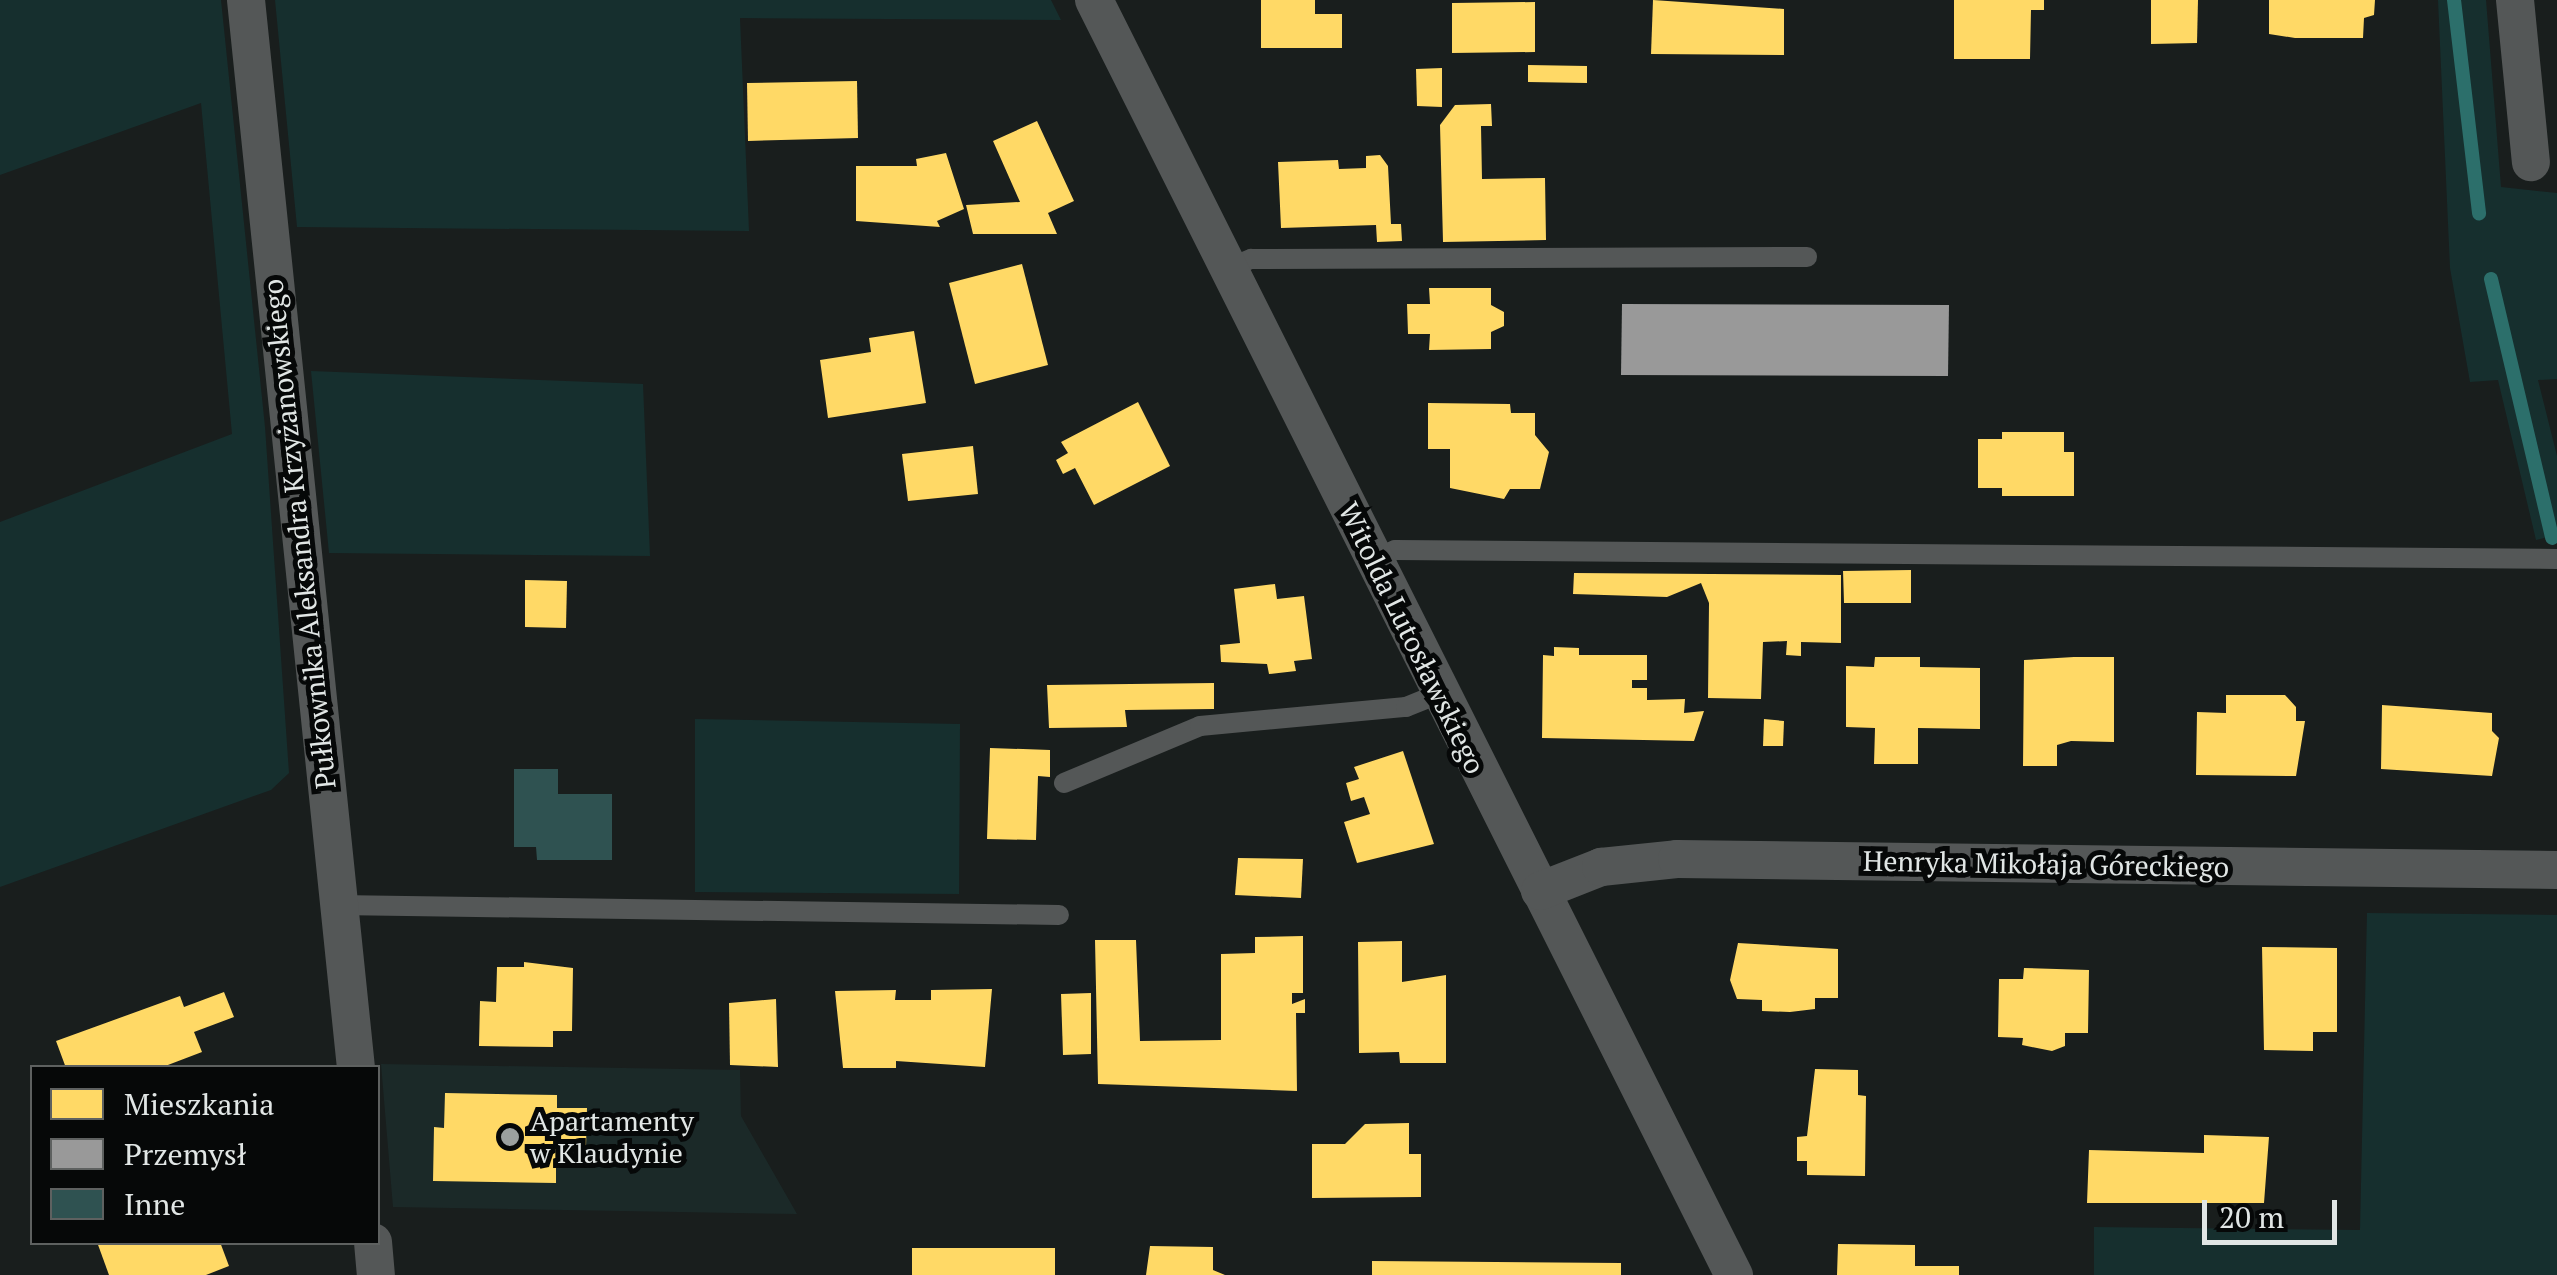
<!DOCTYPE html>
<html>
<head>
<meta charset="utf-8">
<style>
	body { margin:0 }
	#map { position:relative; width:2557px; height:1275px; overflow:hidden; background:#191e1d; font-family:"PT Serif",serif }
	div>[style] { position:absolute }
	.built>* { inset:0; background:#1b2928 }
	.green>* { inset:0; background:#162f2e }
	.homes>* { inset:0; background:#ffd966 }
	.industry>* { inset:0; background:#999 }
	.stream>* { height:14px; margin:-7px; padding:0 7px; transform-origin:7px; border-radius:7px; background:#2c6f6b }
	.building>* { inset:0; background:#2f5251 }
	.lane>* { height:20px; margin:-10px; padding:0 10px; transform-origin:10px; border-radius:10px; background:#545757 }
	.street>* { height:38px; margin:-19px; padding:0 19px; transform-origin:19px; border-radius:19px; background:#545757 }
	.dots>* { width:28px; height:28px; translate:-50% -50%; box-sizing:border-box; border:5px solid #060808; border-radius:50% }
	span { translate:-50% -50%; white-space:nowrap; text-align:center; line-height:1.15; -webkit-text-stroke:10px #060808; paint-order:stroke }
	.street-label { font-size:28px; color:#e1e6e5 }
	.poi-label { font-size:28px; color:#e1e6e5 }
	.left { translate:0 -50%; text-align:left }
	.legend { position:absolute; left:30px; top:1065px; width:350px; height:180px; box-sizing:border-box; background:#060808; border:2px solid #5e6160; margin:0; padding:12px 18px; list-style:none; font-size:30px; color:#e1e6e5 }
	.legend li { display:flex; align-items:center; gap:20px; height:50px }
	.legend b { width:50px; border:2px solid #5e6160 }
	.scale { position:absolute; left:2202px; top:1200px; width:135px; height:45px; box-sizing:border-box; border:5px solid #e1e6e5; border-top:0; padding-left:12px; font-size:30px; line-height:35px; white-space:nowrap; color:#e1e6e5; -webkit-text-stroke:8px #060808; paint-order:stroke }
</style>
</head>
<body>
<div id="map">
	<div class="built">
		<div style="clip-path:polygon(381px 1064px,740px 1070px,741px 1116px,797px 1214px,393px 1207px)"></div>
	</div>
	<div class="green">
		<div style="clip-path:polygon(0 0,221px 0,265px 427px,289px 773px,271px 790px,0 887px,0 522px,232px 434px,201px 103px,0 175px)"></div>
		<div style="clip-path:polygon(275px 0,1051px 0,1061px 20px,740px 18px,749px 231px,297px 227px)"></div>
		<div style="clip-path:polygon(2438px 0,2486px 0,2501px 187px,2557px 193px,2557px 379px,2538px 380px,2557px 456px,2557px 535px,2536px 540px,2498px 380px,2470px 382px,2450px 268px)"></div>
		<div style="clip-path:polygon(311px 371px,643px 384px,650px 556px,329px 553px)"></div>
		<div style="clip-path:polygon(695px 719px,960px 724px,959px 894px,695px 892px)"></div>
		<div style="clip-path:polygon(2367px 913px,2557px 915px,2557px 1275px,2094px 1275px,2094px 1227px,2360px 1230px)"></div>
	</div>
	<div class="homes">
		<div style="clip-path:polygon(1261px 0,1315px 0,1315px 14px,1342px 14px,1342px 48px,1261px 48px)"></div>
		<div style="clip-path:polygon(1653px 0,1784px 9px,1784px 55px,1651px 54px)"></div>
		<div style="clip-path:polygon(1954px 0,2044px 0,2044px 10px,2031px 10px,2030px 59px,1954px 59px)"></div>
		<div style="clip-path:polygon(2151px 0,2198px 0,2197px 43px,2151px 44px)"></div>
		<div style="clip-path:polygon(2269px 0,2375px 0,2374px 15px,2364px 18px,2363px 38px,2295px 38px,2269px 34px)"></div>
		<div style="clip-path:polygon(1535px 2px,1535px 52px,1452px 53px,1452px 3px)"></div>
		<div style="clip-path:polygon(1528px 65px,1587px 66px,1587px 83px,1528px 82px)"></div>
		<div style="clip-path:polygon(1442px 68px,1442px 107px,1417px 106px,1416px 69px)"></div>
		<div style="clip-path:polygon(857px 81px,858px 138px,748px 141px,747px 83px)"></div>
		<div style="clip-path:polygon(1491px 104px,1492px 126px,1481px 126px,1482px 179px,1545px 178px,1546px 240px,1443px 242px,1440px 125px,1455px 105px)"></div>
		<div style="clip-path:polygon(1037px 121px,1074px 201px,1048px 213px,1057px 234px,973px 234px,966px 205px,1020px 202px,993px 141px)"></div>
		<div style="clip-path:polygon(946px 153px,964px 209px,937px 221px,940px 227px,856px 221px,856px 166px,917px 166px,916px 159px)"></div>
		<div style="clip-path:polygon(1380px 155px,1388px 166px,1391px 224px,1401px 224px,1402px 241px,1377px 242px,1376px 225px,1281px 228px,1278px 162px,1338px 160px,1339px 169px,1366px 168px,1366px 156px)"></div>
		<div style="clip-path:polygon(1022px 264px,1048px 365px,975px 384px,949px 283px)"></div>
		<div style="clip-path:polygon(1429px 288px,1491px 288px,1491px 305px,1504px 312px,1504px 326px,1491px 332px,1491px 349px,1429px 350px,1430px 334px,1408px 334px,1407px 304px,1430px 304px)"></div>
		<div style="clip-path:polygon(914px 331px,926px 403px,828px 418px,820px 360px,871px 352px,869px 338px)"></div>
		<div style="clip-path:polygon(1138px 402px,1170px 466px,1094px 505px,1075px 468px,1063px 474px,1056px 460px,1068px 453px,1061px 442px)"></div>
		<div style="clip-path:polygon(1428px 403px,1510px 404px,1511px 413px,1535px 413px,1535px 435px,1549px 452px,1540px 489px,1510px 489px,1504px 499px,1450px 488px,1450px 449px,1428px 449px)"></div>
		<div style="clip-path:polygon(2002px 432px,2064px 432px,2064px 452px,2074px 452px,2074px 496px,2002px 496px,2002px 488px,1978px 488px,1978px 439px,2002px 439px)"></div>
		<div style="clip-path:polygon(973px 446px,978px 494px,908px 501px,902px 454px)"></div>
		<div style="clip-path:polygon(1911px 570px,1911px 603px,1844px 603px,1843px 571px)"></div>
		<div style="clip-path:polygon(1574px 573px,1841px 575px,1841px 643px,1801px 642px,1801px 656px,1786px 655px,1787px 641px,1763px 642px,1761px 699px,1708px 698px,1709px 603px,1701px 583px,1667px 597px,1573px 594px)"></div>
		<div style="clip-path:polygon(525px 580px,567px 581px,566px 628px,525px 627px)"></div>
		<div style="clip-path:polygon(1275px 584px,1277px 599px,1304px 596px,1312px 659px,1294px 661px,1296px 671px,1269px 674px,1267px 664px,1221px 662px,1220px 645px,1240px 643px,1234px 589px)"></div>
		<div style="clip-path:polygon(1554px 647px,1579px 648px,1579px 655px,1647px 655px,1647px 680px,1632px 680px,1632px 688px,1647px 688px,1647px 700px,1685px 699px,1684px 713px,1704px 711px,1694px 741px,1542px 738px,1543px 655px,1554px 656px)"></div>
		<div style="clip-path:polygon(1875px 657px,1920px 657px,1920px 667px,1980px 668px,1980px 729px,1918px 728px,1918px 764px,1874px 764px,1875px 728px,1846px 727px,1846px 666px,1874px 667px)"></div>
		<div style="clip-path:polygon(2074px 657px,2114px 657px,2114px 742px,2071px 741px,2057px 745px,2057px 766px,2023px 766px,2024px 660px)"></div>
		<div style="clip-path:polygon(1214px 683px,1214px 709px,1125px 710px,1127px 727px,1049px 728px,1047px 685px)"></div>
		<div style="clip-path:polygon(2226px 695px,2285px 695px,2296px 707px,2296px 721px,2305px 721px,2296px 776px,2196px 775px,2197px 712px,2226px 713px)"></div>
		<div style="clip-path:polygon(2382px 705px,2492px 713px,2492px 731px,2499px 738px,2492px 776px,2381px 769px)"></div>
		<div style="clip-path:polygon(1764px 719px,1784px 721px,1783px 746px,1763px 746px)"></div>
		<div style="clip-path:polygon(990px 748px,1050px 750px,1050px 777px,1038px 776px,1036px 840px,987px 839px)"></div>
		<div style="clip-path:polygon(1403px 751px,1434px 844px,1357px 863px,1344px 822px,1370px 814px,1364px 797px,1351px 801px,1346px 783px,1359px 779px,1354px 767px)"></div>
		<div style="clip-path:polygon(1238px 858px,1303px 859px,1301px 898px,1235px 895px)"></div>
		<div style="clip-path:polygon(1303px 936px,1303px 993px,1292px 993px,1292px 1004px,1305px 999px,1305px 1013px,1296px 1013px,1297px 1091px,1098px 1084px,1095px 940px,1136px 940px,1140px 1041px,1221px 1040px,1221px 954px,1255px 953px,1255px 937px)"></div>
		<div style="clip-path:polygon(1402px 941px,1402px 982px,1446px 975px,1446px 1063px,1400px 1063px,1399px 1052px,1359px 1053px,1358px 942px)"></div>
		<div style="clip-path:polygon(1738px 943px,1838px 949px,1838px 998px,1815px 998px,1815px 1009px,1790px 1012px,1762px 1011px,1762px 1000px,1737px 999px,1730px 980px)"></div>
		<div style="clip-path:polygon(2262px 947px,2337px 948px,2337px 1032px,2313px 1032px,2313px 1051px,2264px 1050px)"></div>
		<div style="clip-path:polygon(524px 962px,573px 968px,572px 1031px,553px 1031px,553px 1047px,479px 1046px,480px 1001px,496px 1002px,497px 967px,524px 967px)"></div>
		<div style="clip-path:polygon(2024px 968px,2089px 970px,2088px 1033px,2065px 1033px,2065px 1046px,2052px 1051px,2022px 1045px,2023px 1038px,1998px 1037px,1999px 979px,2023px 979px)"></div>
		<div style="clip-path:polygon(992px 989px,985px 1067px,896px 1061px,896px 1068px,843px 1068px,835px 991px,896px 990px,895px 1000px,931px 1000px,931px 990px)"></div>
		<div style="clip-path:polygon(224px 992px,234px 1017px,194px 1032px,202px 1052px,160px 1068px,66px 1068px,56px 1041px,180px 996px,184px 1007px)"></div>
		<div style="clip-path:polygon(1091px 993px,1091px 1054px,1063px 1055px,1061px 994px)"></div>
		<div style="clip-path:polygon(776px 999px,778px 1067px,730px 1065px,729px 1003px)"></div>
		<div style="clip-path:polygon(1815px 1069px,1858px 1070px,1858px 1095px,1866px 1096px,1865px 1176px,1807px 1175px,1807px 1161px,1797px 1161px,1797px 1137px,1807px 1136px)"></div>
		<div style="clip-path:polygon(445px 1093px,557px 1095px,557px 1108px,587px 1108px,586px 1147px,556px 1147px,556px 1183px,433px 1181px,434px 1127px,444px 1128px)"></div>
		<div style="clip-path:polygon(1409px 1123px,1409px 1154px,1421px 1154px,1421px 1197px,1312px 1198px,1312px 1144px,1345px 1144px,1365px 1124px)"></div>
		<div style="clip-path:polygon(2204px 1135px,2269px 1137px,2264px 1203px,2087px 1203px,2089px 1150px,2204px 1153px)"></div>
		<div style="clip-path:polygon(97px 1242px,220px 1242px,229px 1266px,206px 1275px,109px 1275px)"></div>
		<div style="clip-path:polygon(1838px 1244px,1915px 1245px,1915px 1266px,1959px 1266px,1959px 1275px,1837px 1275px)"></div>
		<div style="clip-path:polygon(1150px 1246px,1213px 1247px,1213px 1270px,1225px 1275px,1146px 1275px)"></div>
		<div style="clip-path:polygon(912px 1248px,1055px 1248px,1055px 1275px,912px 1275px)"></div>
		<div style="clip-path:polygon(1372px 1261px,1621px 1263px,1621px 1275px,1372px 1275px)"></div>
	</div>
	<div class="industry">
		<div style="clip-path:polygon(1622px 304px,1949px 305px,1948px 376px,1621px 375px)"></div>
	</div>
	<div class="stream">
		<div style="left:2454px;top:0;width:215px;rotate:83.3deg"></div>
		<div style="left:2491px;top:279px;width:266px;rotate:76.7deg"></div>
	</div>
	<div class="building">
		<div style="clip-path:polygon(514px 769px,558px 769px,558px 794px,612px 794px,612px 860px,537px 860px,536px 847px,514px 847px)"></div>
	</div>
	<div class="lane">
		<div style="left:1227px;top:269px;width:26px;rotate:-23deg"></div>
		<div style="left:1251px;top:259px;width:556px;rotate:-0.21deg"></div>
		<div style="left:1373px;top:559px;width:24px;rotate:-22deg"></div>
		<div style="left:1395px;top:550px;width:1162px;rotate:0.44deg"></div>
		<div style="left:1064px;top:783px;width:147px;rotate:-22.7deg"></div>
		<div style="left:1200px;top:726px;width:207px;rotate:-5.3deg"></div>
		<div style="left:1406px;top:707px;width:35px;rotate:-22deg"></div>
		<div style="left:337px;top:905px;width:722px;rotate:0.79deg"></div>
	</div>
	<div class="street">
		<div style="left:246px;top:0;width:1074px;rotate:84.12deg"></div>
		<div style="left:1094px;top:0;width:1427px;rotate:63.35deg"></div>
		<div style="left:2515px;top:0;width:163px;rotate:84.4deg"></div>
		<div style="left:1540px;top:891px;width:66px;rotate:-21.5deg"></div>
		<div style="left:1601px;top:867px;width:76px;rotate:-6deg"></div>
		<div style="left:1677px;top:859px;width:880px;rotate:0.72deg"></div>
		<div style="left:373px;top:1242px;width:33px;rotate:85deg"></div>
	</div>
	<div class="dots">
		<div style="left:510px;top:1137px;background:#9ba09f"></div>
	</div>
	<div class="street-label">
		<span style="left:299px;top:534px;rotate:-96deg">Pułkownika Aleksandra Krzyżanowskiego</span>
		<span style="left:1412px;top:638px;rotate:64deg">Witolda Lutosławskiego</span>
		<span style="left:2046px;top:864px;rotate:1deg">Henryka Mikołaja Góreckiego</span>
	</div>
	<div class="poi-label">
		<span class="left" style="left:530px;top:1137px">Apartamenty<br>w Klaudynie</span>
	</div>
	<ul class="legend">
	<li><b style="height:28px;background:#ffd966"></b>Mieszkania</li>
	<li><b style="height:28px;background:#999"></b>Przemysł</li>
	<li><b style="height:28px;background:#2f5251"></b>Inne</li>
	</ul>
	<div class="scale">20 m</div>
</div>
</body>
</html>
